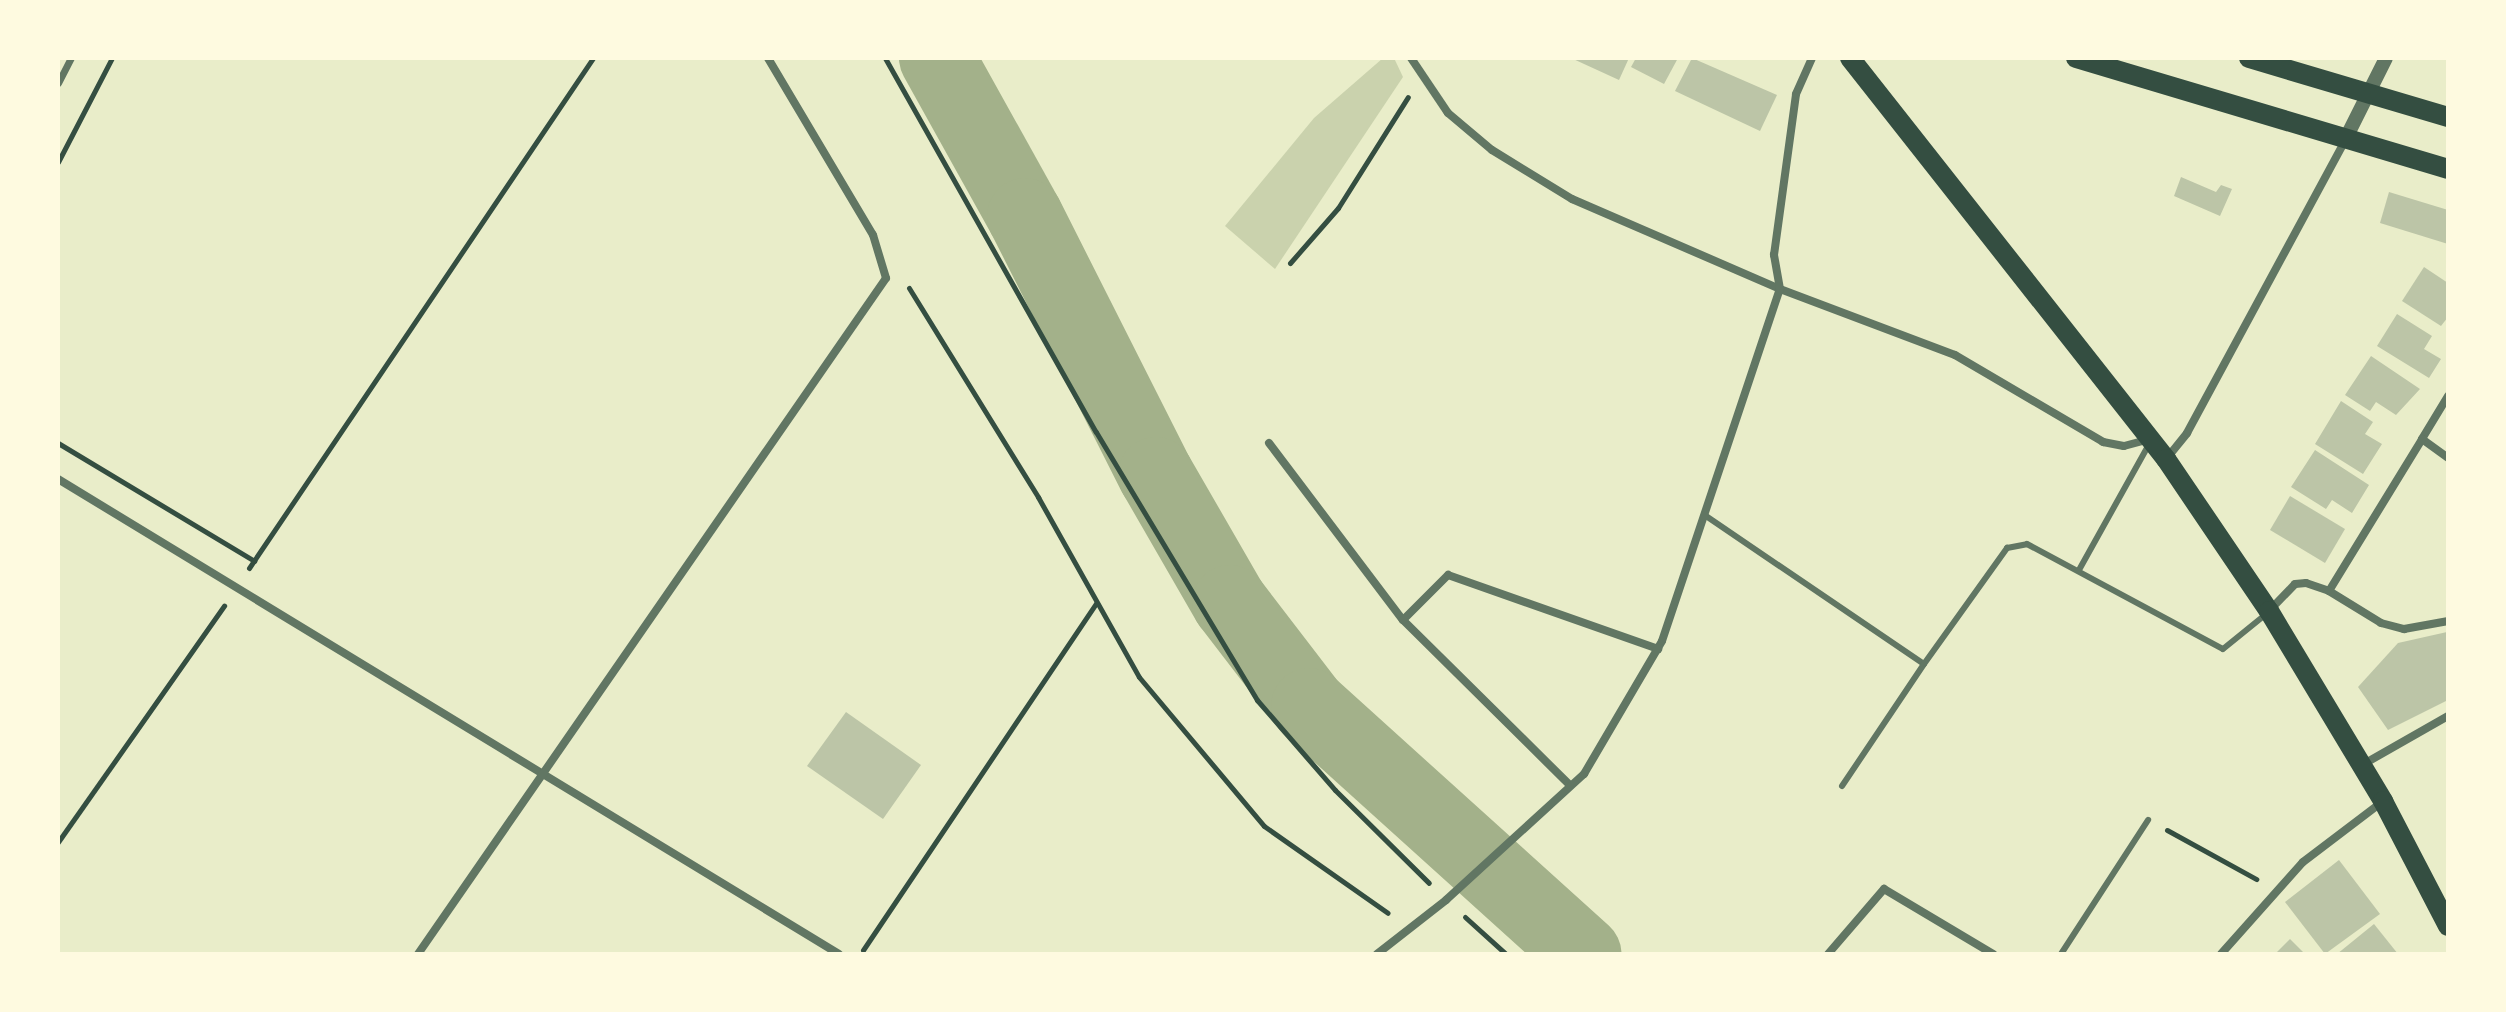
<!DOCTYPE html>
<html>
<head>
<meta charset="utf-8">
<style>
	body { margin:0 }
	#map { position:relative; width:2506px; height:1012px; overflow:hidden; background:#e9edc9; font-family:"Asap Condensed",sans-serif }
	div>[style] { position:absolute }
	.green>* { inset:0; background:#cad2ad }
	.river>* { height:76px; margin:-38px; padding:0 38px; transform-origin:38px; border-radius:38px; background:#a3b18a }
	.building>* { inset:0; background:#bcc5a7 }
	.path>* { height:5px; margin:-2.5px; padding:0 2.5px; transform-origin:2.5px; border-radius:2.5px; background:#344e41 }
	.service>* { height:6px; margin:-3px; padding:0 3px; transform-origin:3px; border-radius:3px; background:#617663 }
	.pedestrian>* { height:7px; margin:-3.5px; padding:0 3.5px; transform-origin:3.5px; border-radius:3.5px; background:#617663 }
	.minor>* { height:8px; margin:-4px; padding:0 4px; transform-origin:4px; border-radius:4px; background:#617663 }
	.tertiary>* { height:14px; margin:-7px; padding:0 7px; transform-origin:7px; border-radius:7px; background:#617663 }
	.primary>* { height:20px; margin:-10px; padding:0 10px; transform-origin:10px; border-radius:10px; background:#344e41 }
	span { translate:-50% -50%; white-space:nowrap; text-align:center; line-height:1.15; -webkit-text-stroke:8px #fefae0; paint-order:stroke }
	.frame { position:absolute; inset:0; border:60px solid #fefae0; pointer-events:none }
</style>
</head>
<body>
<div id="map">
	<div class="green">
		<div style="clip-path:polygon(1383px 58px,1394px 58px,1403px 77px,1275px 269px,1225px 226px,1314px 118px)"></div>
	</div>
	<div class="river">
		<div style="left:937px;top:58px;width:181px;rotate:60.9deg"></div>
		<div style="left:1025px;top:216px;width:290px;rotate:63.2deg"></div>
		<div style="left:1156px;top:475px;width:148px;rotate:60deg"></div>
		<div style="left:1230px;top:603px;width:130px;rotate:52.5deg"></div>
		<div style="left:1309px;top:706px;width:370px;rotate:42.1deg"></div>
	</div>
	<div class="building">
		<div style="clip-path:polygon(1571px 58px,1629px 58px,1619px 80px)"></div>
		<div style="clip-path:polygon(1636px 58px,1678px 58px,1664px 84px,1631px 67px)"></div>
		<div style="clip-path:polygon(1692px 58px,1777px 95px,1760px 131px,1675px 91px)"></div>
		<div style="clip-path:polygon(2181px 177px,2216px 192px,2221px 185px,2232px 189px,2220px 216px,2174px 196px)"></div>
		<div style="clip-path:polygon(2389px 192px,2448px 210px,2448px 244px,2380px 223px)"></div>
		<div style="clip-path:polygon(2424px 267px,2448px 283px,2448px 317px,2441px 326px,2402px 301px)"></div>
		<div style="clip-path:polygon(2397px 314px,2432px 336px,2424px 349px,2441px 359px,2429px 378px,2377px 346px)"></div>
		<div style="clip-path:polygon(2371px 356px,2420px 389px,2396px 415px,2376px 402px,2370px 411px,2345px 395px)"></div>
		<div style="clip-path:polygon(2341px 401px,2373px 422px,2365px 434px,2382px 444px,2363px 474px,2315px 444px)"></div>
		<div style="clip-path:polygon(2315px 450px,2369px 485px,2352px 513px,2332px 500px,2326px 509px,2291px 487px)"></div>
		<div style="clip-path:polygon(2290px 496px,2345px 529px,2325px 563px,2270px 530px)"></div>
		<div style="clip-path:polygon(2447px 632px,2448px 700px,2388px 730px,2358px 687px,2398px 643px)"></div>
		<div style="clip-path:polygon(846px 712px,921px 765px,883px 819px,807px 766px)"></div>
		<div style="clip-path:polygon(2339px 860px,2380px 914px,2325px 954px,2285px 902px)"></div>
		<div style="clip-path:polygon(2374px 924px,2398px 954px,2337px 954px)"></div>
		<div style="clip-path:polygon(2290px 939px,2305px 954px,2275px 954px)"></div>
	</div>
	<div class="path">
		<div style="left:885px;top:58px;width:429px;rotate:60.6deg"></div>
		<div style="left:1096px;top:432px;width:313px;rotate:59deg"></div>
		<div style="left:1257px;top:700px;width:119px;rotate:49.1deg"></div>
		<div style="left:1335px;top:790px;width:132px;rotate:44.7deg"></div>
		<div style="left:58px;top:162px;width:117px;rotate:-62.6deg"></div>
		<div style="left:1290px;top:263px;width:73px;rotate:-48.9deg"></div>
		<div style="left:1338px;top:208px;width:131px;rotate:-57.8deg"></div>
		<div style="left:909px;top:288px;width:246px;rotate:58.3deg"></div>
		<div style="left:1038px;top:497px;width:206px;rotate:60.7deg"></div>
		<div style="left:1139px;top:677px;width:194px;rotate:50deg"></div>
		<div style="left:1264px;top:826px;width:151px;rotate:35.1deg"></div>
		<div style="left:58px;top:443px;width:229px;rotate:31deg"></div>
		<div style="left:249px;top:568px;width:615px;rotate:-56deg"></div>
		<div style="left:2167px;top:830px;width:102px;rotate:28.8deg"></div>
		<div style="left:58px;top:842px;width:289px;rotate:-54.9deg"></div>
		<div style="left:1465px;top:917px;width:55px;rotate:42.1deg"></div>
		<div style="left:863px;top:950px;width:418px;rotate:-56.1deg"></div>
	</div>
	<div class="service">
		<div style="left:1706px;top:516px;width:263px;rotate:34.2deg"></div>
		<div style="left:1924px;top:664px;width:143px;rotate:-54.4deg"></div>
		<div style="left:2007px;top:548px;width:20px;rotate:-11deg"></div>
		<div style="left:2027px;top:544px;width:222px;rotate:28.2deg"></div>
		<div style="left:2223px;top:649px;width:54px;rotate:-39deg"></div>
		<div style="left:2079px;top:570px;width:144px;rotate:-60.9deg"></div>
		<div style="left:1842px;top:786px;width:147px;rotate:-56.1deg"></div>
		<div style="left:2061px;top:954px;width:160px;rotate:-57deg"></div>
	</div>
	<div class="pedestrian">
		<div style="left:58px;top:83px;width:28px;rotate:-63deg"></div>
	</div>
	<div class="minor">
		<div style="left:1411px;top:58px;width:66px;rotate:56.1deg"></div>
		<div style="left:1448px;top:113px;width:57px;rotate:40.1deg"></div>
		<div style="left:1492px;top:150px;width:94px;rotate:31.5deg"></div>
		<div style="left:1572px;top:199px;width:227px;rotate:23.4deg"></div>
		<div style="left:1780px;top:289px;width:187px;rotate:20.7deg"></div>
		<div style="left:1955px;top:355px;width:172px;rotate:30.4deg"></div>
		<div style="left:2103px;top:442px;width:21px;rotate:11deg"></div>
		<div style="left:2124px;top:446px;width:28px;rotate:-15deg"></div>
		<div style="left:2448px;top:396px;width:50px;rotate:121.2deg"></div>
		<div style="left:2422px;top:439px;width:32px;rotate:36deg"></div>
		<div style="left:1269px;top:443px;width:222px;rotate:52.9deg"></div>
		<div style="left:1403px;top:620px;width:233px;rotate:44.7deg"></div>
		<div style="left:2167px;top:458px;width:32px;rotate:-51deg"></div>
		<div style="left:2187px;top:433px;width:334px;rotate:-61.6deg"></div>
		<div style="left:58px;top:479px;width:914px;rotate:31.31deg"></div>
		<div style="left:2329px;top:591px;width:178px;rotate:-58.5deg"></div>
		<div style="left:2269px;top:611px;width:37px;rotate:-46deg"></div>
		<div style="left:2295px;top:584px;width:11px;rotate:-5deg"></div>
		<div style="left:2306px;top:583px;width:24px;rotate:19deg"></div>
		<div style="left:2329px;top:591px;width:61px;rotate:31.6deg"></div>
		<div style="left:2381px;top:623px;width:24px;rotate:15deg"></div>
		<div style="left:2404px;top:629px;width:45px;rotate:-10.3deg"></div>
		<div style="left:1403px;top:620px;width:64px;rotate:-45deg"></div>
		<div style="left:1448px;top:575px;width:223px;rotate:19.4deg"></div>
		<div style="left:2362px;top:765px;width:99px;rotate:-29.7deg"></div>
		<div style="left:418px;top:954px;width:822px;rotate:-55.3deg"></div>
		<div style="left:886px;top:278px;width:45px;rotate:-106.8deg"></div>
		<div style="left:873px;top:235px;width:206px;rotate:-120.7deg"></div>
		<div style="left:1377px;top:954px;width:88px;rotate:-38deg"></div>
		<div style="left:1446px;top:900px;width:187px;rotate:-42.4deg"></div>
		<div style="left:1584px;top:774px;width:154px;rotate:-59.6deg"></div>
		<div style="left:1662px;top:641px;width:371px;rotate:-71.5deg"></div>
		<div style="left:1780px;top:289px;width:35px;rotate:-100deg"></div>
		<div style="left:1774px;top:255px;width:162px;rotate:-82.2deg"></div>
		<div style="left:1796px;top:94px;width:39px;rotate:-66deg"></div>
		<div style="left:1828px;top:954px;width:86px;rotate:-49.3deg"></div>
		<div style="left:1884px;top:889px;width:127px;rotate:30.8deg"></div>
		<div style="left:2221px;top:954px;width:123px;rotate:-48.3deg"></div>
		<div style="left:2303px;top:862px;width:99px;rotate:-37.2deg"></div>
	</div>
	<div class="tertiary">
		<div style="left:2346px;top:138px;width:89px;rotate:-63.4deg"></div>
	</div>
	<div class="primary">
		<div style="left:1850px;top:58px;width:511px;rotate:51.76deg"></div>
		<div style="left:2166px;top:459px;width:184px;rotate:55.9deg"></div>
		<div style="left:2269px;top:611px;width:222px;rotate:59deg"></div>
		<div style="left:2383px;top:801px;width:141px;rotate:62.5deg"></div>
		<div style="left:2076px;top:58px;width:388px;rotate:16.6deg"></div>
		<div style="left:2249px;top:58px;width:208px;rotate:16.5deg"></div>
	</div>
	<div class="frame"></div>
</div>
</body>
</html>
